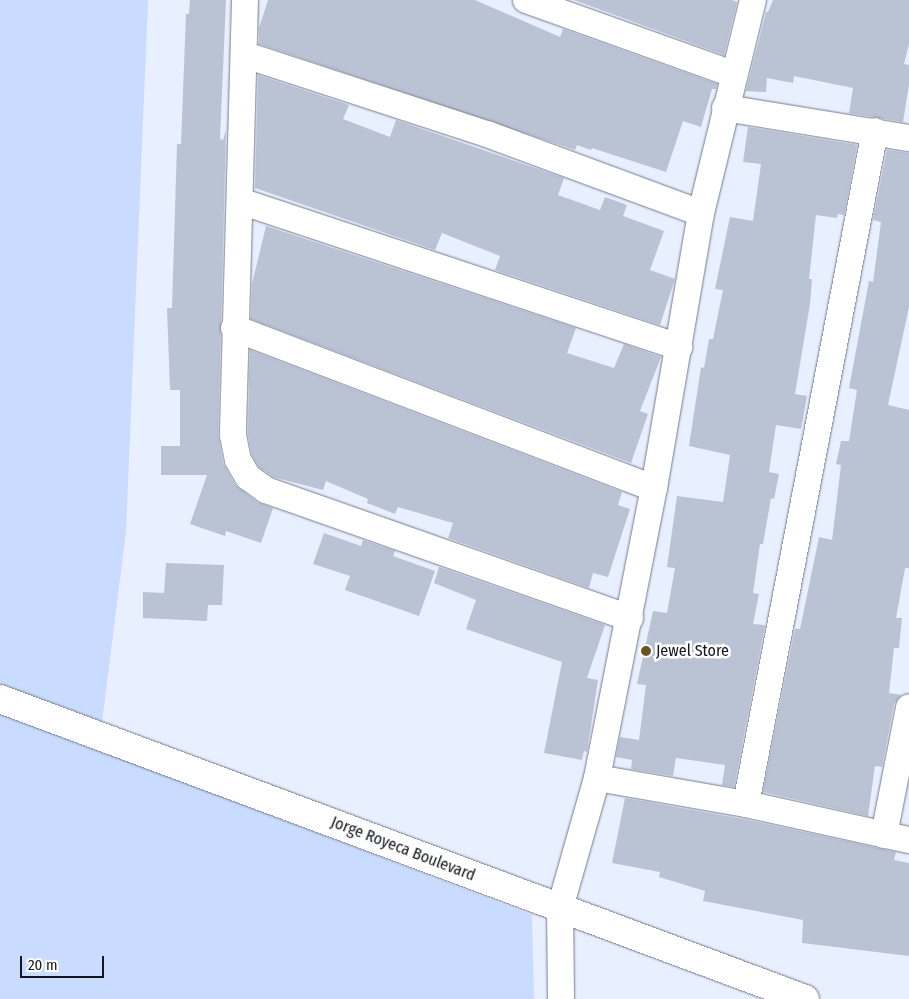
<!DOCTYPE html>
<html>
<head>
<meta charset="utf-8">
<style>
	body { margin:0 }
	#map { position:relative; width:909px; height:999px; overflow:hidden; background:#e8effe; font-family:"Fira Sans Condensed",sans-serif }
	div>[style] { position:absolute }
	.green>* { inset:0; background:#c9dbfe }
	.building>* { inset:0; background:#bac3d4 }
	.roads { filter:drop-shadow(0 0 1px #737b8b) drop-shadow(0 0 1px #737b8b) }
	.street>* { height:26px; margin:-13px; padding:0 13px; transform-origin:13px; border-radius:13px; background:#fff }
	.secondary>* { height:28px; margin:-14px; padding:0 14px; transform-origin:14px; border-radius:14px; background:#fff }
	.dots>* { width:14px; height:14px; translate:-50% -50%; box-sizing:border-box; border:2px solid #fff; border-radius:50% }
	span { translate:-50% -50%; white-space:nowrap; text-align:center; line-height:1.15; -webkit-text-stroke:5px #fff; paint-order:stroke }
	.poi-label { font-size:16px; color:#14171d }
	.left { translate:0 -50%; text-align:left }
	.street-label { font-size:16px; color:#14171d }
	.scale { position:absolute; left:20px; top:956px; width:84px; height:22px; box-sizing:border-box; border:2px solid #14171d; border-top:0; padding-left:6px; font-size:15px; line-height:18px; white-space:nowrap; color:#14171d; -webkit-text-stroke:4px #fff; paint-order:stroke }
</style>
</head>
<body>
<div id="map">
	<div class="green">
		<div style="clip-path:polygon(0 0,148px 0,126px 531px,102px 722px,0 684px)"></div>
		<div style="clip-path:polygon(0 711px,532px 915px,534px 999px,0 999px)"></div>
	</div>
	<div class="building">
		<div style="clip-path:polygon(190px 0,226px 0,220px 139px,223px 140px,226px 130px,218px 435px,223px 463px,235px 485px,257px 502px,273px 508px,261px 543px,226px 531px,225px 536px,190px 524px,207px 475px,161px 475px,161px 446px,180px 446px,180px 390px,170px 390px,167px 308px,172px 308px,177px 144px,181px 144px,186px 14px,189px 14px)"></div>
		<div style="clip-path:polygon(268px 0,475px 0,560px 37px,563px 29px,717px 84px,716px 89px,712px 89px,701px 127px,683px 121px,666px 172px,592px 148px,591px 150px,577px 145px,575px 150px,259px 44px,259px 28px)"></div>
		<div style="clip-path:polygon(574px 0,732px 0,737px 2px,724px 55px)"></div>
		<div style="clip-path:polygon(773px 0,909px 0,909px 44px,904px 64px,909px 65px,909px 84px,903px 122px,849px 113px,853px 88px,794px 76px,793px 83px,767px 78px,766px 92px,746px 91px,766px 12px,768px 12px)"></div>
		<div style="clip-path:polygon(258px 75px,349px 105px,343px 119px,390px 137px,396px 120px,564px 178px,558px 195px,600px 210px,605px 197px,627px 205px,623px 216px,664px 231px,650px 270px,675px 279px,660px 325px,495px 270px,500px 256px,442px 233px,435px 250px,255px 188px)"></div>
		<div style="clip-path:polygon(748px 127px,857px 145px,844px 215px,838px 214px,837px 218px,816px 215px,809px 279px,812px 279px,810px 304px,795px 394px,807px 396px,801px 429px,776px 425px,769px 472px,779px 474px,774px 499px,771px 498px,763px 544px,760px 544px,753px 593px,759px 594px,753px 624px,765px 625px,734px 787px,722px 785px,725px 765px,676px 758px,673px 776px,631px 769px,632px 760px,616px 757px,620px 737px,639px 740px,646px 685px,637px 684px,653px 611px,667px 613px,675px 568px,667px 567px,677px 496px,723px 502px,730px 455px,689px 446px,701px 367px,704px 368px,709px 339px,713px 339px,723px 290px,715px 289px,730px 217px,753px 221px,761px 164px,743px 162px)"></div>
		<div style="clip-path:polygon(887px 150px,909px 153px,909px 307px,888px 405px,909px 410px,909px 568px,905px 568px,896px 618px,902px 618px,899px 648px,894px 648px,889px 693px,901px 695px,894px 704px,882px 767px,875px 766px,868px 816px,763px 792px,795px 629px,800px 629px,819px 537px,832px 540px,841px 465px,836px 464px,841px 441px,849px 441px,857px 390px,849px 388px,869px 281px,873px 282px,881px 222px,873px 220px)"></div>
		<div style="clip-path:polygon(266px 226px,576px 328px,567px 353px,614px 368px,624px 344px,661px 357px,640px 411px,648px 414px,631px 463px,251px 319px,252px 284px)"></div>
		<div style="clip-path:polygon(250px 350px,622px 492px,618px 505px,630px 509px,608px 577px,593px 573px,589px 588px,448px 538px,453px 523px,398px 507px,395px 514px,367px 503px,368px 499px,326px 481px,323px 490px,273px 477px,259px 467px,252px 455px,248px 434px)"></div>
		<div style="clip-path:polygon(324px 533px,361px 546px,363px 540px,395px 551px,393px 556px,435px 571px,419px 616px,345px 590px,350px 576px,313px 564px)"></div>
		<div style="clip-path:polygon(166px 563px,224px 565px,222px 605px,208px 605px,207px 621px,143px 618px,143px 592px,164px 593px)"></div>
		<div style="clip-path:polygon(439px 567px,605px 625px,587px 678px,598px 680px,587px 752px,584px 751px,582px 760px,544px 753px,562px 662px,466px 629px,476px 600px,434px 583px)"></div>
		<div style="clip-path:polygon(625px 798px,743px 819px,896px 852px,894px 860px,909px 863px,909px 956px,802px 943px,803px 920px,703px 901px,705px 891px,659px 877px,660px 872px,612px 863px)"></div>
	</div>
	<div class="roads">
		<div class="street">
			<div style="left:245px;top:0;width:435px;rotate:91.6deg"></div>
			<div style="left:233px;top:435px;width:25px;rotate:79deg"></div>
			<div style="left:238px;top:460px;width:20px;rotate:60deg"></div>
			<div style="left:248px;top:477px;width:22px;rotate:36deg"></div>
			<div style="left:266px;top:490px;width:386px;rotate:19.4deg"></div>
			<div style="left:526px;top:0;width:220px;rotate:19.7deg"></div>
			<div style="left:245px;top:55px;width:255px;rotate:18.1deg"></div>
			<div style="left:487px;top:134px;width:228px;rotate:20.3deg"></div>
			<div style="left:725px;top:108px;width:186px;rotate:9.3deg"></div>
			<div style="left:240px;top:201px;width:463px;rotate:18.4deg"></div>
			<div style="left:234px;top:328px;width:449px;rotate:20.9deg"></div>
			<div style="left:597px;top:778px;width:151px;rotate:9.9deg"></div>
			<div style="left:746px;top:804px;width:167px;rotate:12.5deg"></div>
			<div style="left:746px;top:804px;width:685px;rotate:-79.15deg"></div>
			<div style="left:884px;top:835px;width:130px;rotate:-78.9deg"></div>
			<div style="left:561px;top:999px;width:91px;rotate:-90.6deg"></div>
			<div style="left:560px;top:908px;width:135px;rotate:-74.1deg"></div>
			<div style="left:597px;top:778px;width:296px;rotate:-78.9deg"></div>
			<div style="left:654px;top:488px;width:279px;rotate:-80.3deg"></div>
			<div style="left:701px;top:213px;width:219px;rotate:-76.3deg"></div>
		</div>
		<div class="secondary">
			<div style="left:0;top:699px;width:859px;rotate:20.44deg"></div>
		</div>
	</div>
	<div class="dots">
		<div style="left:646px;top:651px;background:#6a5423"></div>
	</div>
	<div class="poi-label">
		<span class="left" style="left:656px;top:651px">Jewel Store</span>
	</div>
	<div class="street-label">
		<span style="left:403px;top:849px;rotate:21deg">Jorge Royeca Boulevard</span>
	</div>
	<div class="scale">20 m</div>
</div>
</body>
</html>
